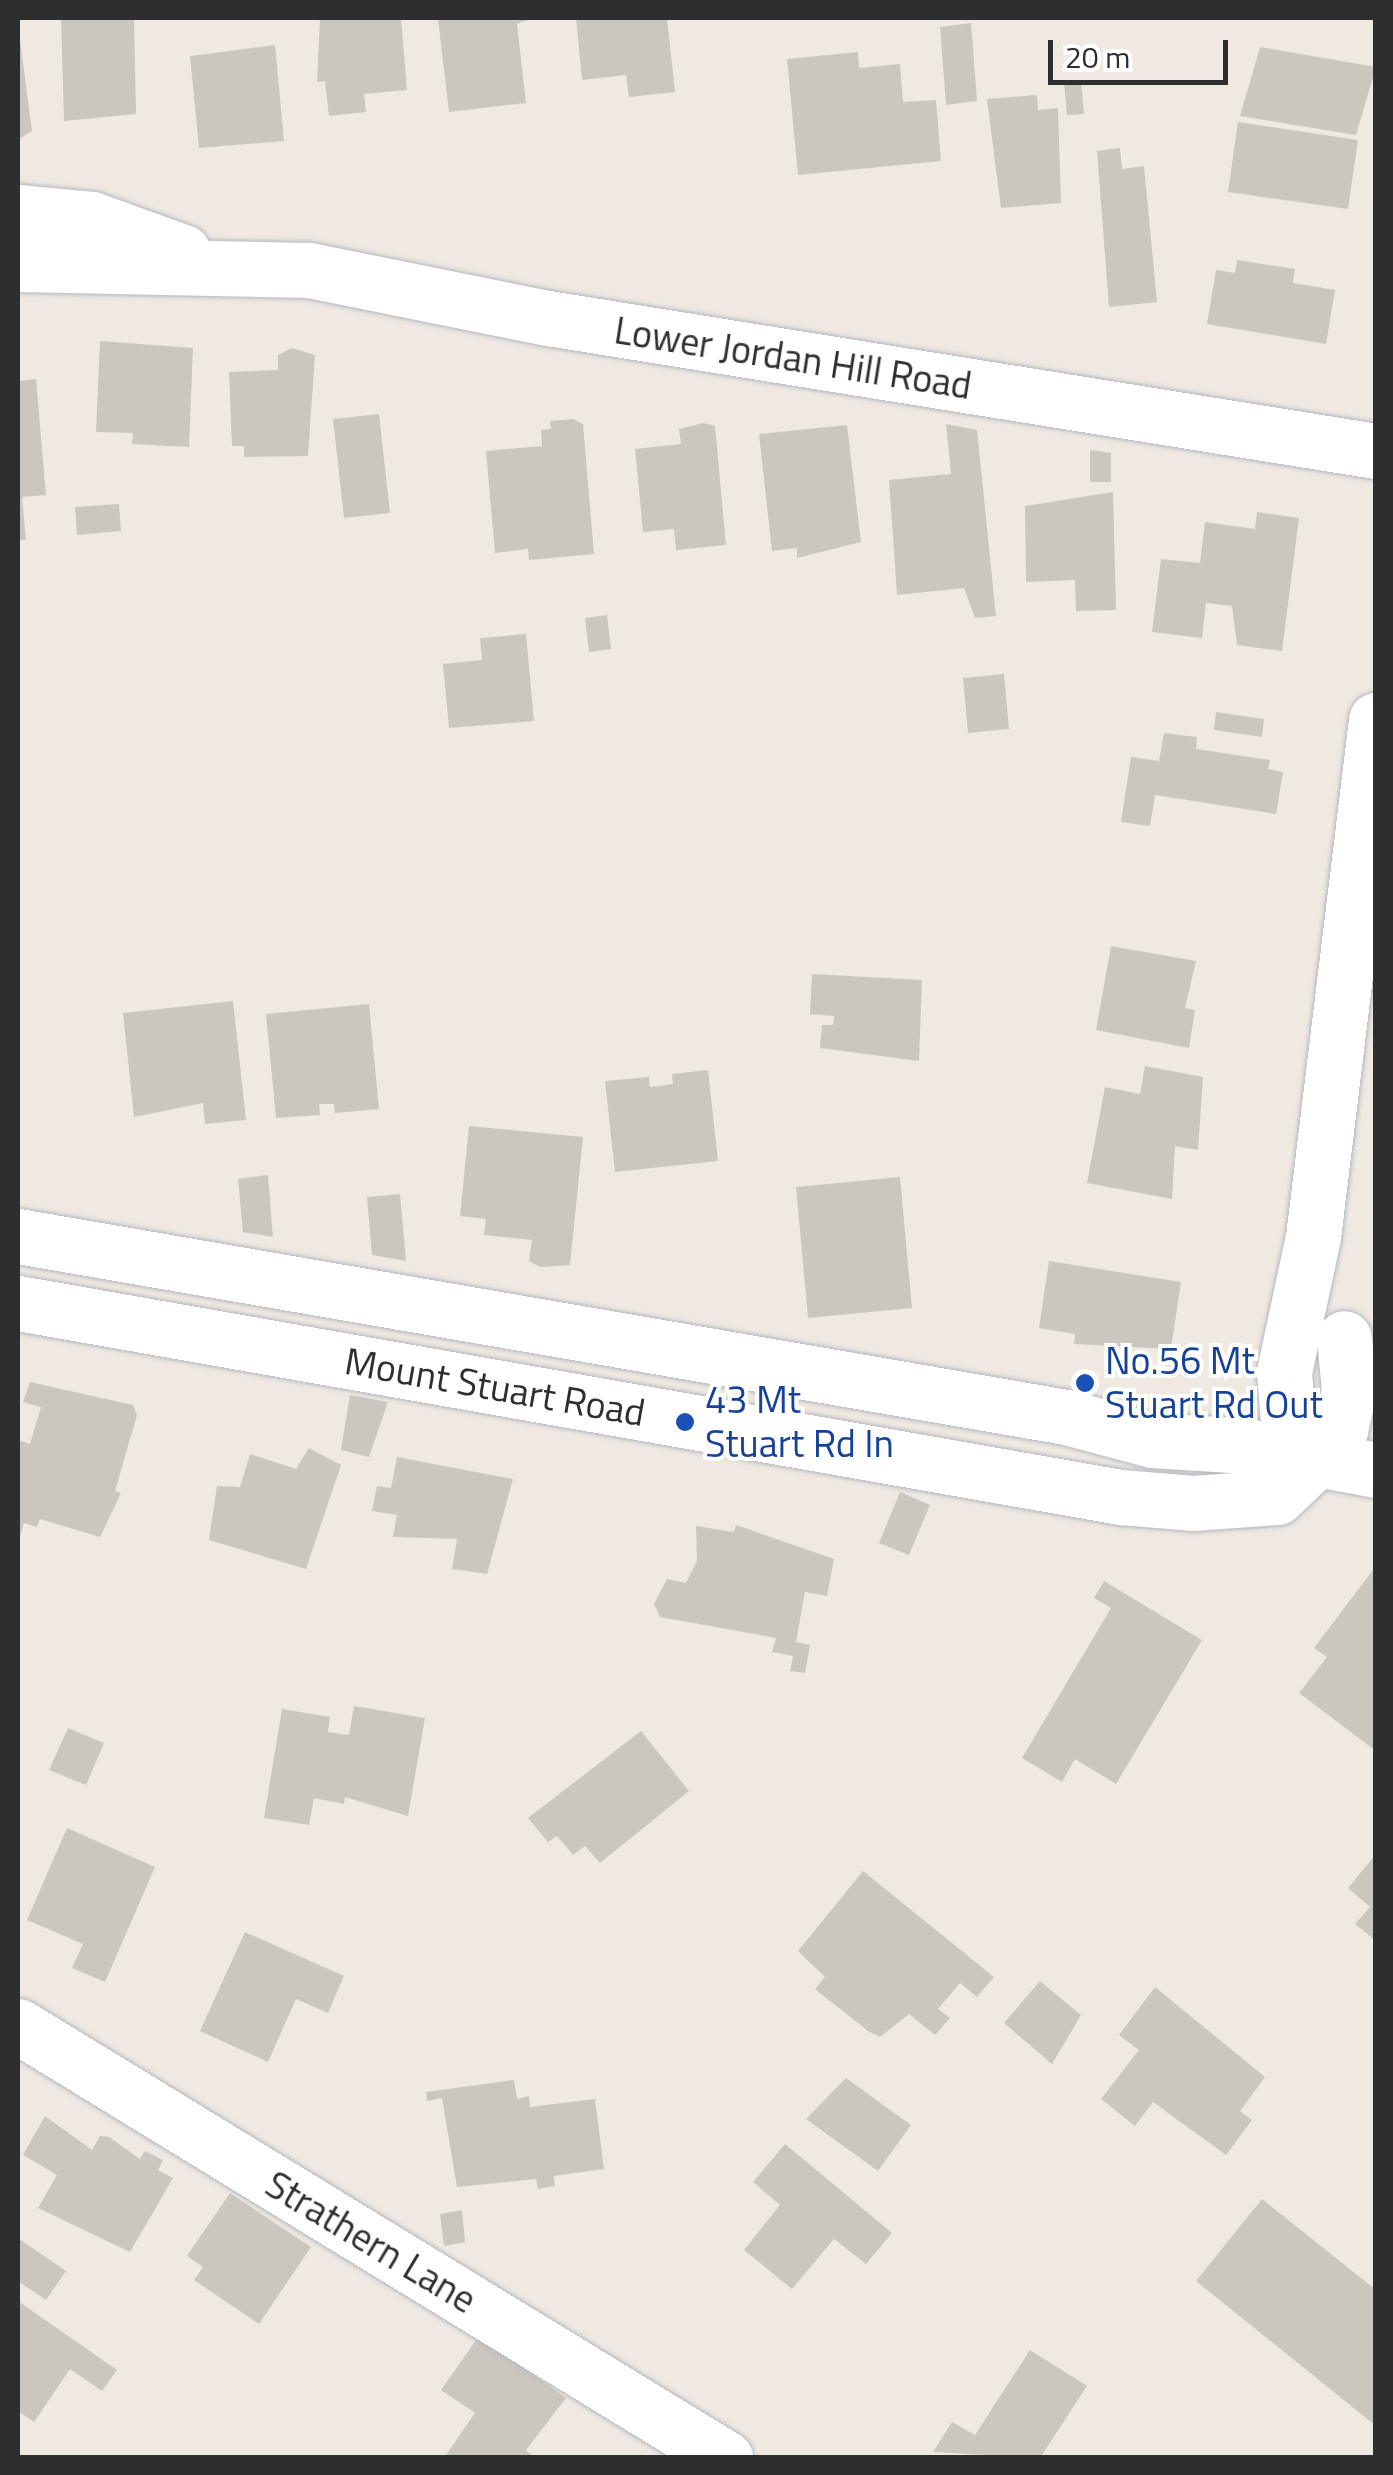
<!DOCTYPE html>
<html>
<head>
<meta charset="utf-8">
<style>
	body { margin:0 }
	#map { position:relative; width:1393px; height:2475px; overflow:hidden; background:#efe9e1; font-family:"Titillium Web",sans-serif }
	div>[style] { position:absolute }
	.building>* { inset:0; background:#cbc7bf }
	.roads { filter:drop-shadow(0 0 2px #b4b7c1) drop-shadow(0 0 2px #b4b7c1) }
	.minor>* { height:55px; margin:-27.5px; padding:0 27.5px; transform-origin:27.5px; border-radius:27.5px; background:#fff }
	.dots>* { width:28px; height:28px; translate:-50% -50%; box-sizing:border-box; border:5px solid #fff; border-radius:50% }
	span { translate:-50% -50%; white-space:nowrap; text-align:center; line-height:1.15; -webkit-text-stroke:8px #fff; paint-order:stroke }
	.street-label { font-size:38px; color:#2e2e2e }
	.transit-label { font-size:38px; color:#164399 }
	.left { translate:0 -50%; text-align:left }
	.frame { position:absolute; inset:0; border:20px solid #2e2e2e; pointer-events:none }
	.scale { position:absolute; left:1048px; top:40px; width:180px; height:45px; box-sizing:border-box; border:5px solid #2e2e2e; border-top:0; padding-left:12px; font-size:30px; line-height:35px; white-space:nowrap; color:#2e2e2e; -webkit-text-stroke:8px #fff; paint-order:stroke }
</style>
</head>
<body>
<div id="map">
	<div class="building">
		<div style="clip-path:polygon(61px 18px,134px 18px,136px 114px,64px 121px)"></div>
		<div style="clip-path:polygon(320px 18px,401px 18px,407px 90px,364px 94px,366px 112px,329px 116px,325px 81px,317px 82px)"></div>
		<div style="clip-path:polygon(532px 18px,517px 24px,526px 103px,449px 112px,438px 19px)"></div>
		<div style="clip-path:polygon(576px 18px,667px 18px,675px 92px,629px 97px,626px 75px,582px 80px)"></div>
		<div style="clip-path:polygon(971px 23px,977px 101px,946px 105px,940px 27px)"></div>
		<div style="clip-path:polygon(18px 25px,32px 131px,18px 140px)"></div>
		<div style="clip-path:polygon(275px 45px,284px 141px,199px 148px,190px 56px)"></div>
		<div style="clip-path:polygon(1260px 47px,1376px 67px,1356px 135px,1240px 116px)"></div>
		<div style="clip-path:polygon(858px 52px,859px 68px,900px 64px,903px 102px,936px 100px,941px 161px,798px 175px,787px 59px)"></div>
		<div style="clip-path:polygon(1081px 81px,1084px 114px,1067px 115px,1064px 83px)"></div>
		<div style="clip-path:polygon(1037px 95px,1038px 110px,1058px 108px,1061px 203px,1001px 208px,987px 99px)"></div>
		<div style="clip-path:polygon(1238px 122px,1358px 140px,1348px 209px,1228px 192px)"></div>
		<div style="clip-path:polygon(1120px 148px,1122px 169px,1144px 166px,1157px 302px,1109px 307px,1097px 151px)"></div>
		<div style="clip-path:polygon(1237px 260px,1295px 269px,1293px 283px,1335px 290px,1326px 344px,1207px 324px,1216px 270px,1235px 273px)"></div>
		<div style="clip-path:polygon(100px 341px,193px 348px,189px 447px,132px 444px,133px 433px,96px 432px)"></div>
		<div style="clip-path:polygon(292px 348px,315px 355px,308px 456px,244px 457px,244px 446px,232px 446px,229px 372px,278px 370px,278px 355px)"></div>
		<div style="clip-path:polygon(36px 379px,46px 495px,22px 497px,26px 540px,18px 540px,18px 381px)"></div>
		<div style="clip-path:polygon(379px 414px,390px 513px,344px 518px,333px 419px)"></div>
		<div style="clip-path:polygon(573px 419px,583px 424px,594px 554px,529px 560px,528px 549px,495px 553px,486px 451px,542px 446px,541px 430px,551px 429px,550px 421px)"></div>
		<div style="clip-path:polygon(704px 423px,715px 426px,726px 545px,676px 550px,674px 529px,643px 532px,635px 449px,681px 444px,679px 429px)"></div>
		<div style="clip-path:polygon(946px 424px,977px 430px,996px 616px,975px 618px,964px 588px,897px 595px,889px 480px,951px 474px)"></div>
		<div style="clip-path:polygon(847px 425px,861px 542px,797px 558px,797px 548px,772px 551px,759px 434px)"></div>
		<div style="clip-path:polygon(1090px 450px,1111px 453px,1111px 482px,1090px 482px)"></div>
		<div style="clip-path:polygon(1113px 492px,1116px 610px,1076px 611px,1075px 580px,1026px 582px,1025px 506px)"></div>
		<div style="clip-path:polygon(119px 504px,121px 531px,77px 535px,75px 507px)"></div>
		<div style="clip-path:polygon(1257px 512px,1299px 518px,1282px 651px,1237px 645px,1232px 606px,1206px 603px,1202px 638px,1152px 632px,1161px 559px,1200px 563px,1205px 522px,1255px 529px)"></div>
		<div style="clip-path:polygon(607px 615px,611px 649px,589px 652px,585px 618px)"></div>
		<div style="clip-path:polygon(526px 634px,534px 721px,449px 728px,443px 664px,482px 660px,480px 638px)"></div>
		<div style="clip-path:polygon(1004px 674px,1009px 729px,968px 733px,963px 678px)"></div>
		<div style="clip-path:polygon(1216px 712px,1264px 719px,1262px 737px,1214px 730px)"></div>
		<div style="clip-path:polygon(1164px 733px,1197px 737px,1196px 749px,1270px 760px,1268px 769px,1283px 772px,1276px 814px,1155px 795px,1150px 826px,1121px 822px,1131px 757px,1159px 761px)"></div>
		<div style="clip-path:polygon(1111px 946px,1196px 961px,1185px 1008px,1195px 1010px,1189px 1048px,1096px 1030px)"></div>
		<div style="clip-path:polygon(812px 974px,922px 980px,919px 1061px,820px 1048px,822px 1025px,833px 1025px,834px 1016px,810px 1014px)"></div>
		<div style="clip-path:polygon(233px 1001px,246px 1120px,205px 1124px,203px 1103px,134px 1117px,123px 1013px)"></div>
		<div style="clip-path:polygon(369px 1004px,379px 1109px,335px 1113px,334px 1104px,319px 1104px,320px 1115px,276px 1118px,266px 1014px)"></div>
		<div style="clip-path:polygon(1145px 1066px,1203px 1077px,1198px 1150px,1175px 1146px,1172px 1199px,1087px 1183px,1105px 1087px,1140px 1094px)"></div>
		<div style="clip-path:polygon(708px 1070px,718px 1161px,615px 1172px,605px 1081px,649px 1077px,650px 1087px,673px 1084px,672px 1074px)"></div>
		<div style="clip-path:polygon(469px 1126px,583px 1137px,570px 1265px,540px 1267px,529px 1261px,532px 1240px,484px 1235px,486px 1219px,460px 1216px)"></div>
		<div style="clip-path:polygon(268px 1175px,273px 1237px,243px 1232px,238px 1179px)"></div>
		<div style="clip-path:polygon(900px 1177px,912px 1308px,808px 1318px,796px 1187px)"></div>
		<div style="clip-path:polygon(400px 1194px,406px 1261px,372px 1255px,367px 1197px)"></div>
		<div style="clip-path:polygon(1049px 1261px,1181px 1282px,1171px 1349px,1074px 1344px,1075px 1334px,1039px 1328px)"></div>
		<div style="clip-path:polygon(30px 1382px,133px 1405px,137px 1415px,115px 1491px,121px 1493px,100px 1537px,40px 1519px,37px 1527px,24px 1523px,18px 1543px,18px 1440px,30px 1444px,41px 1407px,23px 1402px)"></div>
		<div style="clip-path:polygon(350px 1395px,388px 1402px,369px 1457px,341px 1450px)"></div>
		<div style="clip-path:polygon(309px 1448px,341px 1465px,306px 1569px,209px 1540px,217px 1486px,240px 1487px,250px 1454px,296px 1469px)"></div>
		<div style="clip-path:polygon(397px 1457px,513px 1479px,487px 1574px,452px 1569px,457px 1539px,393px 1537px,397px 1515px,372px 1511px,377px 1486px,391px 1488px)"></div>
		<div style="clip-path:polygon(900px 1492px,930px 1505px,909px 1555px,879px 1543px)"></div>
		<div style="clip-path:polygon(736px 1525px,834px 1559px,827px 1596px,805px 1592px,796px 1642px,810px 1645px,805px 1673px,790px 1671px,793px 1656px,772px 1652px,776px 1638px,660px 1617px,654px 1604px,667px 1579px,686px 1583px,697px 1561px,696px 1526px,734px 1532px)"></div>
		<div style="clip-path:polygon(1376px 1566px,1376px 1751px,1299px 1693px,1327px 1657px,1314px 1648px)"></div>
		<div style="clip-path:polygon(1104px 1581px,1202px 1640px,1116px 1784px,1075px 1759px,1062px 1782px,1022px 1758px,1111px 1608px,1094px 1598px)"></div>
		<div style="clip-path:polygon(354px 1706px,425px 1718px,408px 1816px,345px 1797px,344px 1804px,314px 1798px,309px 1825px,264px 1818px,282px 1709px,330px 1717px,328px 1732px,349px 1735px)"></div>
		<div style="clip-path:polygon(68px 1728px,104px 1743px,86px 1785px,49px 1770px)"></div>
		<div style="clip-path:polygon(641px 1731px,689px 1791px,600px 1863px,585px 1846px,573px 1855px,557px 1836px,548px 1842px,528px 1818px)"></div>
		<div style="clip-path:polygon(67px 1828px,155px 1867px,105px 1982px,72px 1968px,83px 1944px,27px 1920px)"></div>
		<div style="clip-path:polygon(1376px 1854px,1376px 1941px,1355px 1924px,1370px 1907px,1348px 1888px)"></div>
		<div style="clip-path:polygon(863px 1871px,994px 1977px,977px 1997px,960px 1983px,938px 2009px,950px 2018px,935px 2035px,909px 2014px,880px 2037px,868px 2031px,815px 1989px,825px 1977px,798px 1951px)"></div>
		<div style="clip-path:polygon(245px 1932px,344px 1976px,328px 2013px,296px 1999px,268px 2062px,200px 2031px)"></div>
		<div style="clip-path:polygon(1040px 1981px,1081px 2015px,1052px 2064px,1004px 2023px)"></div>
		<div style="clip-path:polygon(1155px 1987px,1265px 2077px,1240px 2111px,1252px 2120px,1226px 2155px,1153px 2102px,1135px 2126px,1101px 2099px,1139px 2050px,1119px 2035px)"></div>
		<div style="clip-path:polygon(846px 2078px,911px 2125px,878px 2171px,806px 2119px)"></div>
		<div style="clip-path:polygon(514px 2080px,517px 2099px,529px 2096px,530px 2107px,595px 2099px,604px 2169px,554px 2176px,555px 2186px,538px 2189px,536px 2179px,457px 2187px,442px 2098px,427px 2101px,426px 2092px)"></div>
		<div style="clip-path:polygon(45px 2116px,92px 2150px,100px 2136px,109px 2137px,140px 2159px,145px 2151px,163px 2160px,158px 2170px,173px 2178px,130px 2252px,38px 2208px,57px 2175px,23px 2155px)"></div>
		<div style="clip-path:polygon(785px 2144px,892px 2233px,866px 2264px,834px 2239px,792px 2289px,744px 2250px,780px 2205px,753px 2182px)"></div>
		<div style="clip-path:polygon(230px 2193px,311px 2247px,259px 2324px,194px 2280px,203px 2267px,187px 2256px)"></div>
		<div style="clip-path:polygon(1262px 2199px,1376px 2290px,1376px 2426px,1196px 2281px)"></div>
		<div style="clip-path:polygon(462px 2210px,465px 2242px,444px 2246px,440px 2214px)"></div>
		<div style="clip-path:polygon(18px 2238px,66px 2271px,46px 2300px,18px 2281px)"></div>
		<div style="clip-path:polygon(18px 2301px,117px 2370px,102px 2391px,70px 2369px,34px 2422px,18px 2411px)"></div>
		<div style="clip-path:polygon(479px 2336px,566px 2398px,526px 2450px,535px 2458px,444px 2458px,475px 2413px,441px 2390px)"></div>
		<div style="clip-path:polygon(1030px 2350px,1087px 2386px,1040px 2458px,933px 2452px,952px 2422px,975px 2435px)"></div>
	</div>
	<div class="roads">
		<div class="minor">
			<div style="left:18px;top:212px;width:74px;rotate:5.4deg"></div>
			<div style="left:92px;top:219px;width:97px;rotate:19.9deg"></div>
			<div style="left:18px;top:264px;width:291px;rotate:1.2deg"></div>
			<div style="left:309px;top:270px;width:244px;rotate:11.4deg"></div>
			<div style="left:548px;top:318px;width:839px;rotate:9.13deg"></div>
			<div style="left:18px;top:1236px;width:1064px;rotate:9.8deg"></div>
			<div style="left:1066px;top:1417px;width:89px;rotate:15deg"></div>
			<div style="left:1152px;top:1440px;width:95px;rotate:3.6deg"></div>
			<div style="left:1247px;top:1446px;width:131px;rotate:10.5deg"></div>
			<div style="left:18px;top:1303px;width:1120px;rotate:9.98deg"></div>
			<div style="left:1121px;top:1497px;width:71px;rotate:4.8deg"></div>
			<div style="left:1192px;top:1503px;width:85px;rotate:-4deg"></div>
			<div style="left:1277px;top:1497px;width:52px;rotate:-43.5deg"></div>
			<div style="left:1315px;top:1461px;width:40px;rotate:-51deg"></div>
			<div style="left:1340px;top:1430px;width:41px;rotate:-77.3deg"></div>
			<div style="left:1349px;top:1390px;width:52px;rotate:-95.5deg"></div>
			<div style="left:1315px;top:1461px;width:47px;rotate:-124.7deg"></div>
			<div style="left:1288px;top:1422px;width:50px;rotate:-94.6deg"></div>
			<div style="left:1284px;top:1372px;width:138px;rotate:-77.9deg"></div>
			<div style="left:1313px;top:1237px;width:521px;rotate:-83.05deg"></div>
			<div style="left:18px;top:2026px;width:829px;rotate:31.43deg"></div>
		</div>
	</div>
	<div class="dots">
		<div style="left:1085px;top:1383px;background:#1a4fb4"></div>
		<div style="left:685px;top:1422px;background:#1a4fb4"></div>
	</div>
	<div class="street-label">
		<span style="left:793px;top:358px;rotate:9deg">Lower Jordan Hill Road</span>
		<span style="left:495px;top:1387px;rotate:10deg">Mount Stuart Road</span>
		<span style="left:371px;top:2242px;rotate:31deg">Strathern Lane</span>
	</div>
	<div class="transit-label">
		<span class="left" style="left:1105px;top:1383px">No.56 Mt<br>Stuart Rd Out</span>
		<span class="left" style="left:705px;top:1422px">43 Mt<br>Stuart Rd In</span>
	</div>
	<div class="frame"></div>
	<div class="scale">20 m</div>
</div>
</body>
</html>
